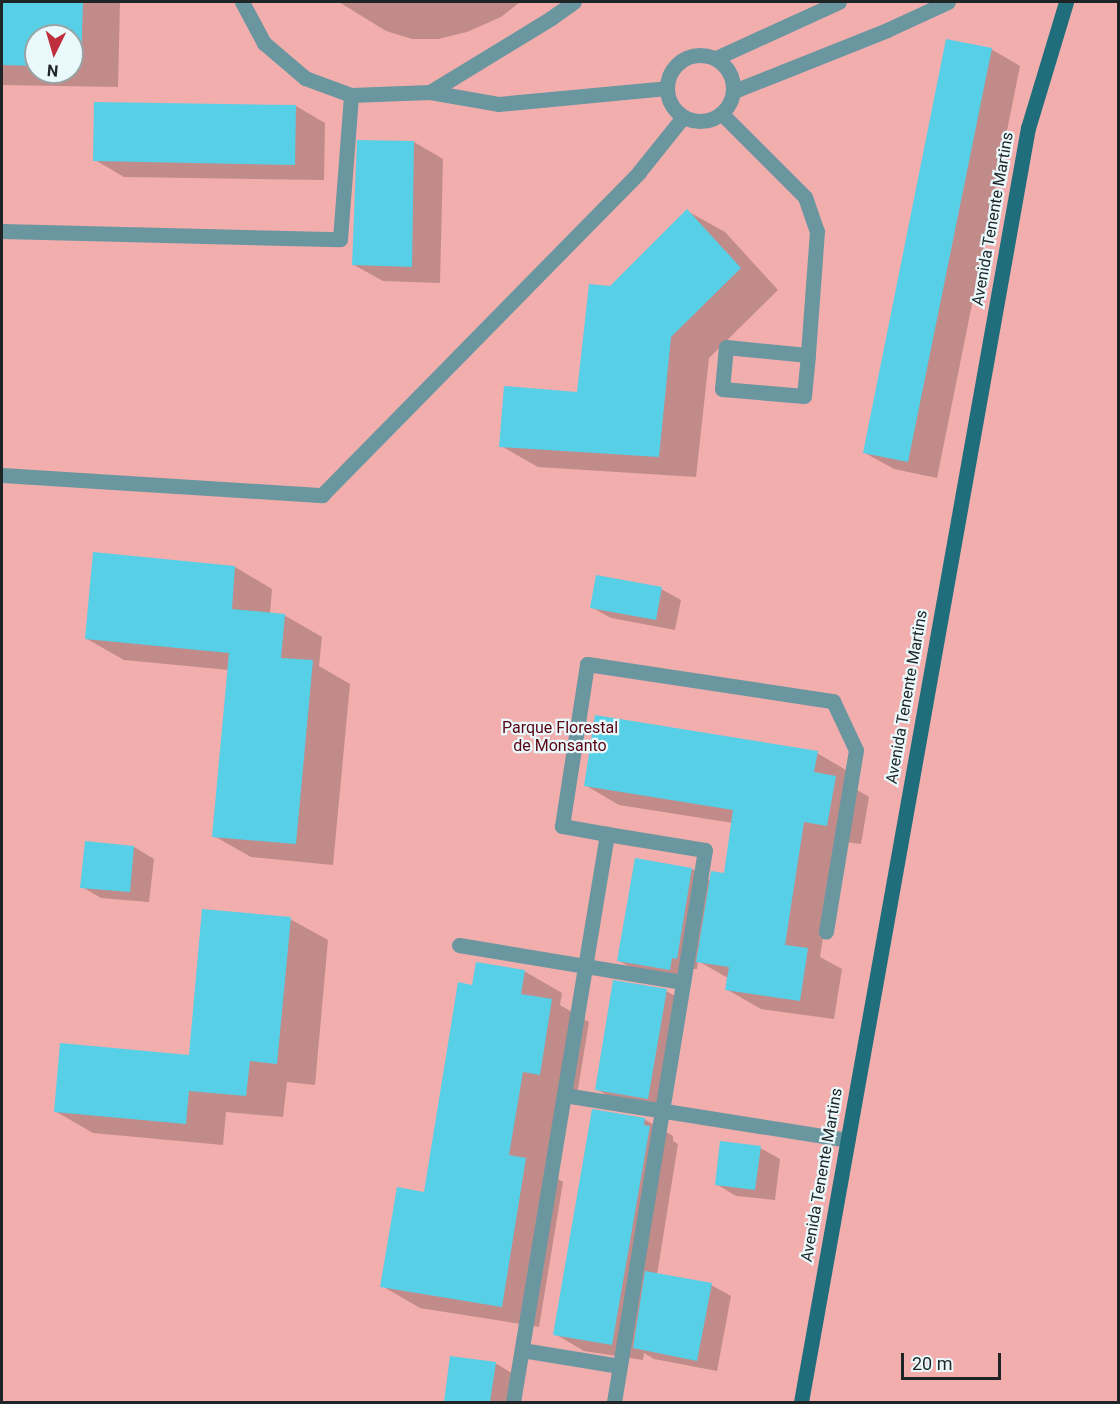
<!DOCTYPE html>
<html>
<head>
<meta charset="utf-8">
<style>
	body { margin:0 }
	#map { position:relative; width:1120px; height:1404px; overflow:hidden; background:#dcebef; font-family:Roboto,sans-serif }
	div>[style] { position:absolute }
	.green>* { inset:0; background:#f1aeac }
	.shadow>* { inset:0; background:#0003 }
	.building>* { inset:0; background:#57d0e7 }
	.lane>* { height:15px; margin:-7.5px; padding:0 7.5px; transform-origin:7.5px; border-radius:7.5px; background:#6a96a0 }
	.lane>.ring { margin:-7.5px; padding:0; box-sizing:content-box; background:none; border:15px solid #6a96a0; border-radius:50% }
	.secondary>* { height:15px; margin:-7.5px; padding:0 7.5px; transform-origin:7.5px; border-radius:7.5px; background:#206e7c }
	span { translate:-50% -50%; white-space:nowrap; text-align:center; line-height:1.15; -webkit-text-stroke:4.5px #e9f9fc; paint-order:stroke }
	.street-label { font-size:16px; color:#1f2526 }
	.park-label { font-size:16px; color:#580412 }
	.frame { position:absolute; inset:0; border:3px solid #1f2526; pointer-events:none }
	.north { position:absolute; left:24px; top:24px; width:60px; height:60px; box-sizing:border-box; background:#e9f9fc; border:2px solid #98a4a6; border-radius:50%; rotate:185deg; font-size:16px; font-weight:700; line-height:24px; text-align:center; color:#1f2526 }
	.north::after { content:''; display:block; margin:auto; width:21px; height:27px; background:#be2e3c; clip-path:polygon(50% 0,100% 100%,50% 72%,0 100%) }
	.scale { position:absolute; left:901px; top:1353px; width:100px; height:27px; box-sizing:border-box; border:3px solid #1f2526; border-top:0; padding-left:8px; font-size:18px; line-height:21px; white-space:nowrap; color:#1f2526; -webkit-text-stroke:4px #e9f9fc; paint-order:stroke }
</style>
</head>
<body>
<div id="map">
	<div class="green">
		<div style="clip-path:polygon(evenodd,2px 2px,1118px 2px,1118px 1402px,2px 1402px,2px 2px,36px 36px,72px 36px,72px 72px,36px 72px,36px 36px)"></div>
	</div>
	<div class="shadow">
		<div style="clip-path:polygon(evenodd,2px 2px,120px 2px,118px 87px,2px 85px,2px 2px,36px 36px,72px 36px,72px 72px,36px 72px,36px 36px)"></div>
		<div style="clip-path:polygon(339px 2px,520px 2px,501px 17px,467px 32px,438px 39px,412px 39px,386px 31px)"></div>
		<div style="clip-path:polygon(991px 49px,1020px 66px,937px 478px,894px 469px,865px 453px)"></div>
		<div style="clip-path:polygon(296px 106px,325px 123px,324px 180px,124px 177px,95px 160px)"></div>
		<div style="clip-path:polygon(414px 142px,443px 159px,440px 283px,383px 281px,354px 265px)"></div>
		<div style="clip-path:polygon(687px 211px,725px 232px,778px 290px,709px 358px,696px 477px,538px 467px,501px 446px,578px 394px,611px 288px)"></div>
		<div style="clip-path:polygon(235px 567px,272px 589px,270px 614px,284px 615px,322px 637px,319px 666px,350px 684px,333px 865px,251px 857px,214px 836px,229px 670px,124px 660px,87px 639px)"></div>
		<div style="clip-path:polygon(661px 589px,681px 600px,675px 630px,611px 618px,591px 607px)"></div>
		<div style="clip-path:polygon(817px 753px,851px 773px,849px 785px,869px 797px,861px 844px,838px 841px,820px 957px,842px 969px,834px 1019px,761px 1009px,726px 989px,728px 978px,698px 961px,697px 969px,692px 969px,690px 980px,638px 972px,618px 960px,692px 869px,711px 881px,725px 875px,733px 823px,619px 805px,585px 785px)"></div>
		<div style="clip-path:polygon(86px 843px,134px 847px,154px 859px,149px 902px,101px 898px,82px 887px)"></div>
		<div style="clip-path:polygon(290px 919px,328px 940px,315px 1085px,287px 1082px,283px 1117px,226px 1112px,223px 1145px,93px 1133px,55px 1111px,190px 1056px)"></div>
		<div style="clip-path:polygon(524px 971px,562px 993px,560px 1005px,589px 1022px,577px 1095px,560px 1093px,547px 1172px,563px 1182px,539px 1327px,420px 1308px,382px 1286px,425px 1194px,473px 987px)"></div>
		<div style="clip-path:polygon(666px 991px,686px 1002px,668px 1109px,616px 1101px,597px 1089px)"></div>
		<div style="clip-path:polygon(644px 1119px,673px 1136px,673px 1141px,678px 1144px,657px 1275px,711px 1285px,731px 1296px,717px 1371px,654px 1359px,644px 1353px,643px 1360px,584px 1351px,555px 1334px)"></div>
		<div style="clip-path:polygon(760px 1148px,780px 1159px,775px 1200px,736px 1196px,716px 1184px)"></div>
		<div style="clip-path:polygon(451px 1358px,495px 1363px,515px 1375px,511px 1402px,446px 1402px)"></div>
	</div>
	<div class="building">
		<div style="clip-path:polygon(2px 2px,83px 2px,81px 67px,72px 66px,72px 36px,36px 36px,36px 66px,2px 65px)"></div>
		<div style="clip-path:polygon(946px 39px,992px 48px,908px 462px,863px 453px)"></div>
		<div style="clip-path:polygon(94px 102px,296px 105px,295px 165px,93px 161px)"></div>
		<div style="clip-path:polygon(357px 140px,414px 141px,412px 267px,352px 265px)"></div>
		<div style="clip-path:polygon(687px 209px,741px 268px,671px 337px,659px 457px,499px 447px,504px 386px,577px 392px,589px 284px,610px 286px)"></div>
		<div style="clip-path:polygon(93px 552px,235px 566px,232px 609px,285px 614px,281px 658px,313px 660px,296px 844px,212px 837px,229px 653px,85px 639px)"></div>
		<div style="clip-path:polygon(596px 575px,662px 587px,656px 620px,590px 608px)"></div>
		<div style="clip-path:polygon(595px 715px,818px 751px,814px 772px,836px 776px,827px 826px,804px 822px,785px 945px,808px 948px,800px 1001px,725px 990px,729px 967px,696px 962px,711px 871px,724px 873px,733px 810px,584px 786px)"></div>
		<div style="clip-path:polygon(85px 841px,134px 846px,130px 892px,80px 888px)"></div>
		<div style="clip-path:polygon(635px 858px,692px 868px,677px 959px,672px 958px,670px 970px,617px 961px)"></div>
		<div style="clip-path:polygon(202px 909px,291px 917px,277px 1064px,250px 1061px,246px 1096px,189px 1091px,186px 1124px,54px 1112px,60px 1043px,189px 1055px)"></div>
		<div style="clip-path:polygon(476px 962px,525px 970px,521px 994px,552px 999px,540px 1075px,523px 1072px,509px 1155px,526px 1158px,502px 1307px,380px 1287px,397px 1187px,424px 1192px,458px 982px,472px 985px)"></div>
		<div style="clip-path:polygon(613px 980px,667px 989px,648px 1099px,595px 1090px)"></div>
		<div style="clip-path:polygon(592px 1109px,645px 1118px,644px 1125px,650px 1126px,612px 1345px,553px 1335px)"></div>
		<div style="clip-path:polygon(720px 1141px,761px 1146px,755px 1190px,715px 1185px)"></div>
		<div style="clip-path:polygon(645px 1271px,712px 1283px,697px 1361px,633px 1348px)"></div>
		<div style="clip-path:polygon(450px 1356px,496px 1362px,490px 1402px,444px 1402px)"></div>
	</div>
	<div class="lane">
		<div style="left:242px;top:2px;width:47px;rotate:61.8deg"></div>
		<div style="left:264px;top:43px;width:54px;rotate:40.5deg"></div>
		<div style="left:305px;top:78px;width:49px;rotate:20.3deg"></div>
		<div style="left:351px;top:95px;width:79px;rotate:-2.2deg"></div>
		<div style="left:430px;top:92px;width:142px;rotate:-31.4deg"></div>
		<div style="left:551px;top:18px;width:28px;rotate:-35deg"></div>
		<div class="ring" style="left:667px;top:55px;width:51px;height:51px"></div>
		<div style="left:716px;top:58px;width:135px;rotate:-24.5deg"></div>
		<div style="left:734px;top:91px;width:165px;rotate:-21.7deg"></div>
		<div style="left:887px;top:30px;width:67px;rotate:-24.7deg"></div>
		<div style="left:430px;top:92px;width:69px;rotate:10deg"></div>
		<div style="left:498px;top:104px;width:169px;rotate:-5.4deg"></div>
		<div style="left:722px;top:114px;width:117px;rotate:45deg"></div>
		<div style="left:805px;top:197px;width:36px;rotate:71deg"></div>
		<div style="left:817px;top:231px;width:124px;rotate:94.2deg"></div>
		<div style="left:808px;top:355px;width:41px;rotate:95.6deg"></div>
		<div style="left:804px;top:396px;width:82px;rotate:-175.1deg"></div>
		<div style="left:722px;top:389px;width:42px;rotate:-84.6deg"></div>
		<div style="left:726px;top:347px;width:82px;rotate:5.6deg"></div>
		<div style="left:2px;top:231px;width:338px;rotate:1.4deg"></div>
		<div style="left:340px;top:239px;width:144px;rotate:-85.6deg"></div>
		<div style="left:2px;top:475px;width:321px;rotate:3.6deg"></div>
		<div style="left:322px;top:495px;width:453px;rotate:-45.5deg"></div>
		<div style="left:639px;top:172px;width:70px;rotate:-51.3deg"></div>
		<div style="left:607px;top:834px;width:46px;rotate:-169.9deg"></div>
		<div style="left:562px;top:826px;width:164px;rotate:-81.2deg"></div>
		<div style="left:587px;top:664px;width:249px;rotate:8.6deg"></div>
		<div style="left:833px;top:701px;width:54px;rotate:64.9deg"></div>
		<div style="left:856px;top:750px;width:184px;rotate:99.4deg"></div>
		<div style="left:459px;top:945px;width:227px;rotate:9.4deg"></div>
		<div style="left:564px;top:1095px;width:287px;rotate:9deg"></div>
		<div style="left:522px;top:1350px;width:99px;rotate:9.3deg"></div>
		<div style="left:513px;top:1402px;width:576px;rotate:-80.6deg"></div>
		<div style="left:607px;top:834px;width:99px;rotate:9.3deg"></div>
		<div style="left:705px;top:850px;width:559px;rotate:99.36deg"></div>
	</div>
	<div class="secondary">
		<div style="left:801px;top:1402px;width:1294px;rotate:-79.9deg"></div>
		<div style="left:1028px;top:128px;width:132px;rotate:-73.2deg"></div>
	</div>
	<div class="street-label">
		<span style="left:993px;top:219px;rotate:-80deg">Avenida Tenente Martins</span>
		<span style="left:907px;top:697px;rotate:-80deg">Avenida Tenente Martins</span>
		<span style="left:822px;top:1175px;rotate:-80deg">Avenida Tenente Martins</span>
	</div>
	<div class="park-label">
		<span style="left:560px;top:737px">Parque Florestal<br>de Monsanto</span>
	</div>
	<div class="frame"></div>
	<div class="north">N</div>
	<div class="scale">20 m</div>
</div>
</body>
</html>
